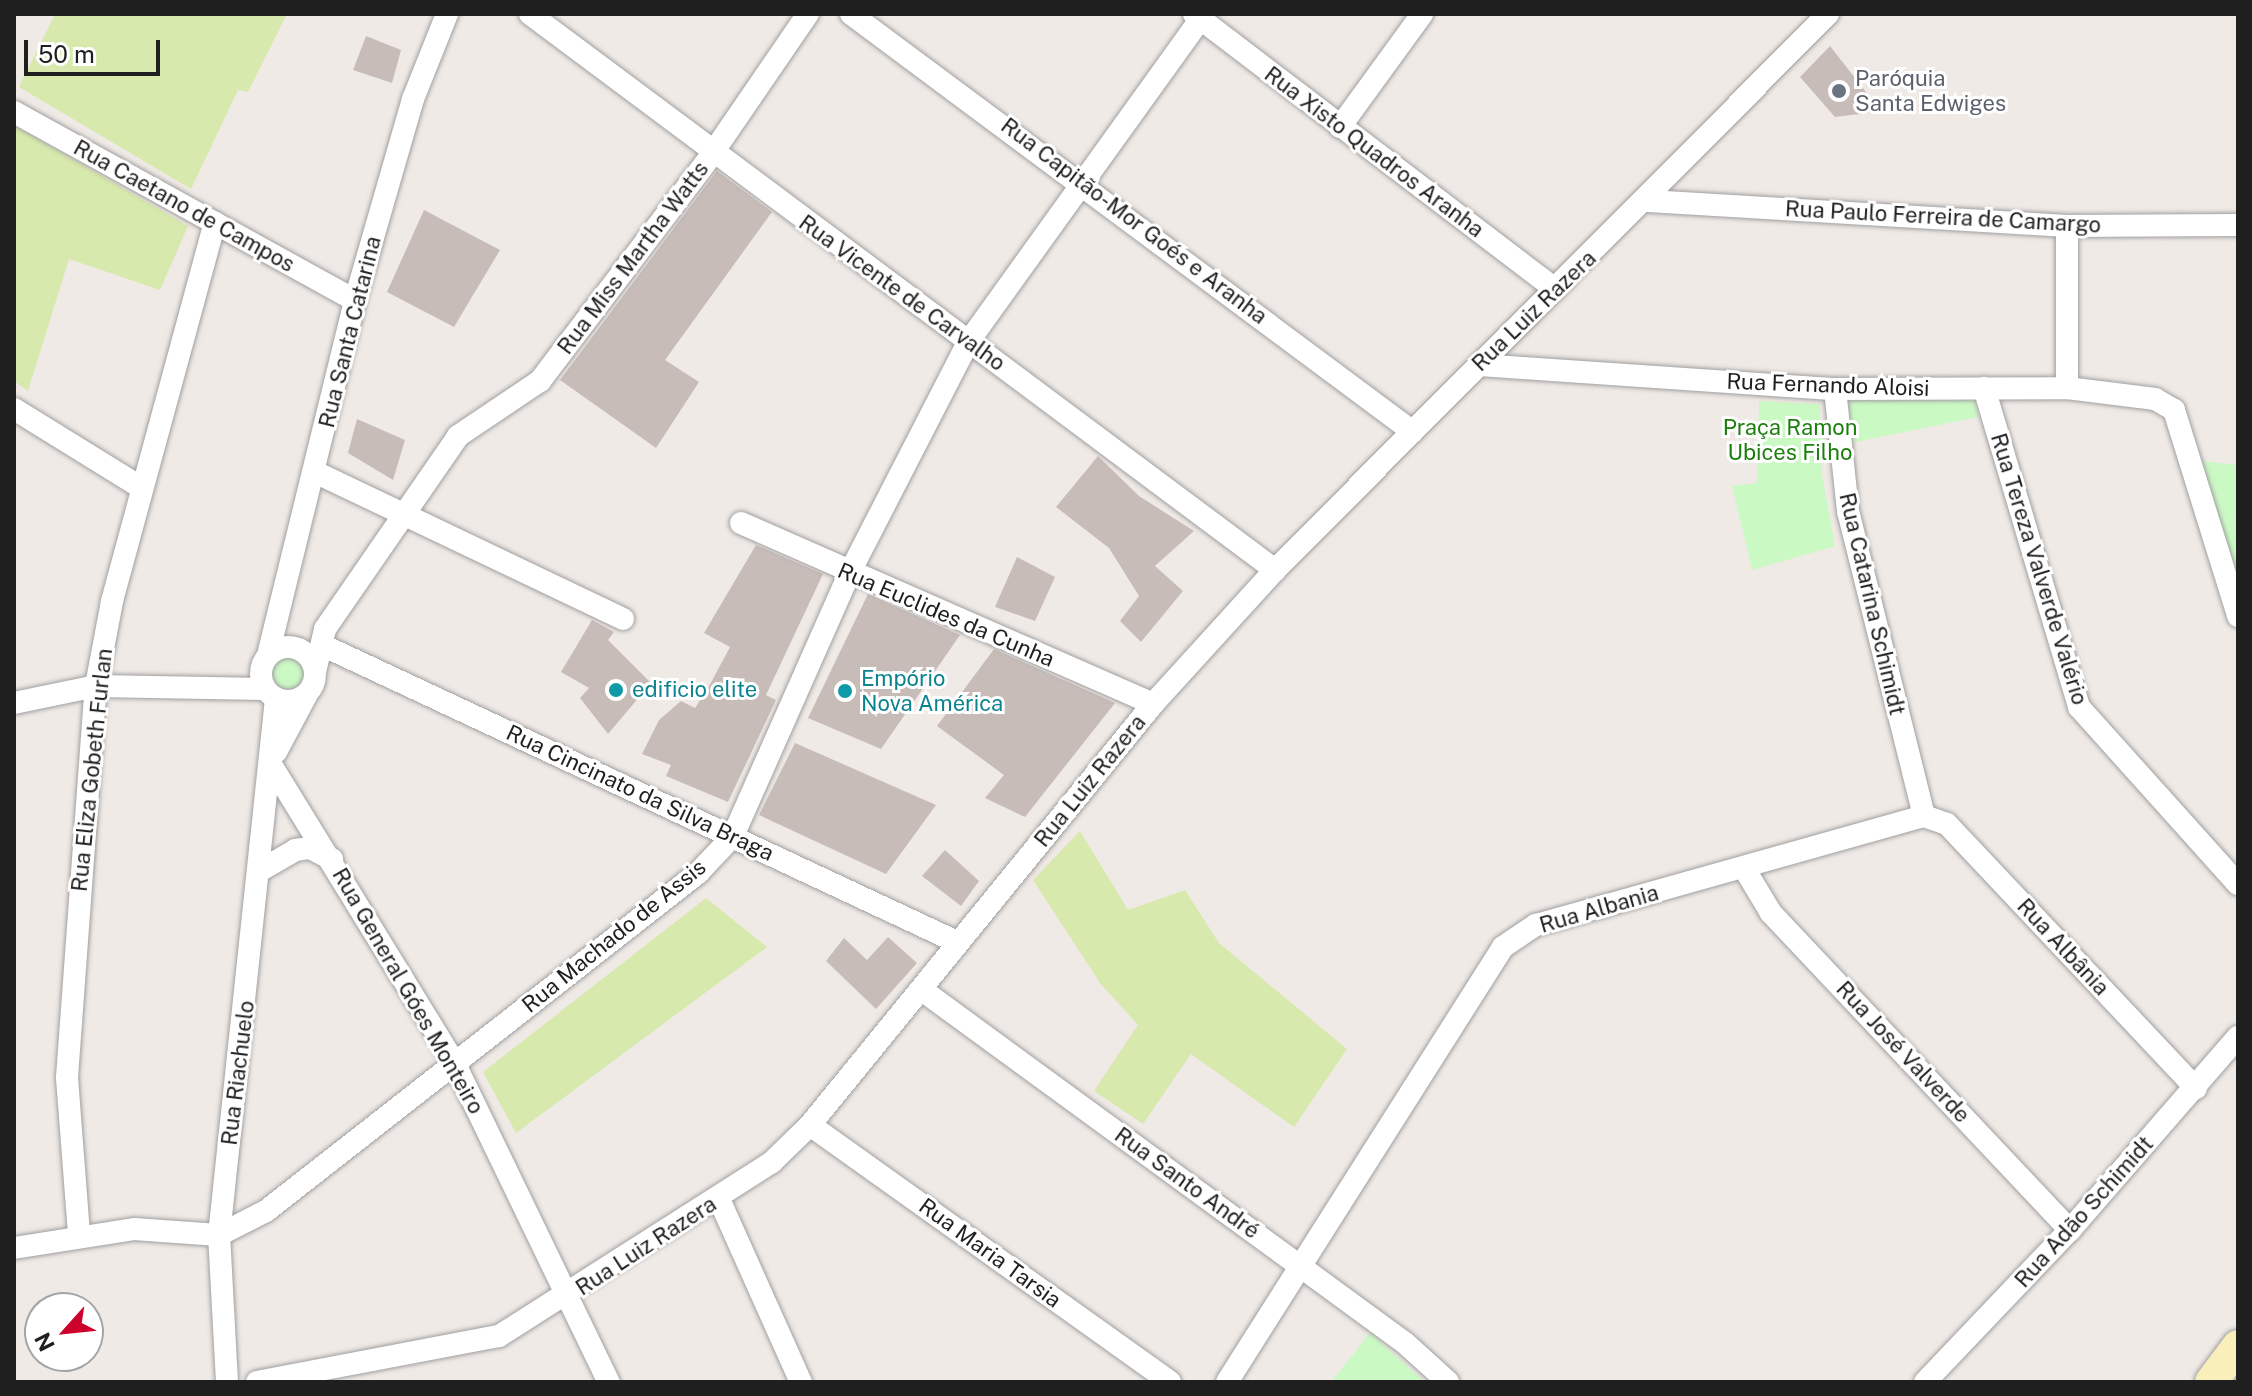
<!DOCTYPE html>
<html>
<head>
<meta charset="utf-8">
<style>
	body { margin:0 }
	#map { position:relative; width:2252px; height:1396px; overflow:hidden; background:#f0eae6; font-family:"Public Sans",sans-serif }
	div>[style] { position:absolute }
	.grass>* { inset:0; background:#d7e9ac }
	.park>* { inset:0; background:#cbf9c4 }
	.round { border-radius:50% }
	.building>* { inset:0; background:#c8bcb9 }
	.roads { filter:drop-shadow(0 0 2px #a0a0a0) drop-shadow(0 0 2px #a0a0a0) }
	.street>* { height:22px; margin:-11px; padding:0 11px; transform-origin:11px; border-radius:11px; background:#fff }
	.street>.ring { margin:-11px; padding:0; box-sizing:content-box; background:none; border:22px solid #fff; border-radius:50% }
	.secondary>* { height:32px; margin:-16px; padding:0 16px; transform-origin:16px; border-radius:16px; background:#f9efbb }
	.dots>* { width:22px; height:22px; translate:-50% -50%; box-sizing:border-box; border:4px solid #fff; border-radius:50% }
	span { translate:-50% -50%; white-space:nowrap; text-align:center; line-height:1.15; -webkit-text-stroke:6px #fff; paint-order:stroke }
	.worship-label { font-size:22px; color:#5b616d }
	.left { translate:0 -50%; text-align:left }
	.street-label { font-size:22px; color:#1f1f1f }
	.park-label { font-size:22px; color:#1b7e0d }
	.culture-label { font-size:22px; color:#0d838f }
	.frame { position:absolute; inset:0; border:16px solid #1f1f1f; pointer-events:none }
	.north { position:absolute; left:24px; top:1292px; width:80px; height:80px; box-sizing:border-box; background:#fff; border:2px solid #a5a5a5; border-radius:50%; rotate:243deg; font-size:22px; font-weight:700; line-height:32px; text-align:center; color:#1f1f1f }
	.north::after { content:''; display:block; margin:auto; width:28px; height:36px; background:#cc022d; clip-path:polygon(50% 0,100% 100%,50% 72%,0 100%) }
	.scale { position:absolute; left:24px; top:40px; width:136px; height:36px; box-sizing:border-box; border:4px solid #1f1f1f; border-top:0; padding-left:10px; font-size:24px; line-height:28px; white-space:nowrap; color:#1f1f1f; -webkit-text-stroke:6px #fff; paint-order:stroke }
</style>
</head>
<body>
<div id="map">
	<div class="grass">
		<div style="clip-path:polygon(55px 14px,287px 14px,248px 92px,238px 90px,191px 189px,19px 87px)"></div>
		<div style="clip-path:polygon(14px 125px,188px 226px,160px 290px,69px 259px,28px 391px,14px 381px)"></div>
		<div style="clip-path:polygon(1080px 831px,1128px 910px,1185px 890px,1219px 943px,1347px 1049px,1294px 1127px,1191px 1054px,1143px 1124px,1094px 1091px,1138px 1025px,1100px 983px,1033px 880px)"></div>
		<div style="clip-path:polygon(706px 898px,767px 947px,516px 1133px,483px 1072px)"></div>
	</div>
	<div class="park">
		<div style="clip-path:polygon(1974px 399px,1978px 417px,1851px 443px,1848px 400px)"></div>
		<div style="clip-path:polygon(1759px 401px,1820px 404px,1822px 475px,1835px 546px,1752px 570px,1732px 486px,1757px 483px)"></div>
		<div style="clip-path:polygon(2201px 461px,2238px 465px,2238px 586px)"></div>
		<div class="round" style="left:269px;top:656px;width:36px;height:36px"></div>
		<div style="clip-path:polygon(1370px 1333px,1425px 1382px,1331px 1382px)"></div>
	</div>
	<div class="building">
		<div style="clip-path:polygon(366px 36px,401px 50px,392px 83px,353px 70px)"></div>
		<div style="clip-path:polygon(1830px 46px,1877px 106px,1868px 113px,1835px 117px,1800px 77px)"></div>
		<div style="clip-path:polygon(717px 171px,772px 212px,665px 360px,699px 382px,656px 448px,560px 380px)"></div>
		<div style="clip-path:polygon(424px 210px,500px 250px,454px 327px,387px 292px)"></div>
		<div style="clip-path:polygon(357px 419px,405px 440px,393px 480px,348px 453px)"></div>
		<div style="clip-path:polygon(1098px 456px,1139px 496px,1194px 531px,1155px 566px,1183px 591px,1141px 642px,1120px 621px,1139px 596px,1109px 548px,1056px 507px)"></div>
		<div style="clip-path:polygon(756px 545px,823px 574px,766px 695px,776px 700px,728px 802px,666px 776px,671px 765px,642px 754px,659px 720px,681px 701px,695px 708px,707px 690px,730px 647px,704px 633px)"></div>
		<div style="clip-path:polygon(1017px 557px,1055px 577px,1035px 621px,995px 607px)"></div>
		<div style="clip-path:polygon(868px 594px,960px 635px,881px 749px,808px 718px)"></div>
		<div style="clip-path:polygon(592px 620px,614px 632px,608px 640px,651px 683px,608px 734px,580px 698px,589px 688px,561px 672px)"></div>
		<div style="clip-path:polygon(994px 649px,1115px 703px,1025px 817px,985px 798px,1004px 775px,937px 726px)"></div>
		<div style="clip-path:polygon(795px 743px,936px 805px,886px 874px,759px 815px)"></div>
		<div style="clip-path:polygon(945px 850px,979px 881px,961px 906px,922px 876px)"></div>
		<div style="clip-path:polygon(888px 937px,917px 963px,876px 1009px,826px 961px,844px 938px,867px 960px)"></div>
	</div>
	<div class="roads">
		<div class="street">
			<div style="left:530px;top:14px;width:930px;rotate:36.73deg"></div>
			<div style="left:851px;top:14px;width:700px;rotate:36.64deg"></div>
			<div style="left:1194px;top:14px;width:454px;rotate:37.3deg"></div>
			<div style="left:14px;top:112px;width:389px;rotate:28.9deg"></div>
			<div style="left:1340px;top:127px;width:140px;rotate:-54deg"></div>
			<div style="left:1648px;top:201px;width:420px;rotate:3.4deg"></div>
			<div style="left:2067px;top:226px;width:171px;rotate:-0.3deg"></div>
			<div style="left:2067px;top:226px;width:162px;rotate:90deg"></div>
			<div style="left:1479px;top:365px;width:357px;rotate:3.9deg"></div>
			<div style="left:1835px;top:389px;width:232px;rotate:-0.2deg"></div>
			<div style="left:2067px;top:388px;width:89px;rotate:7.1deg"></div>
			<div style="left:2155px;top:399px;width:22px;rotate:30deg"></div>
			<div style="left:2174px;top:410px;width:216px;rotate:72.7deg"></div>
			<div style="left:1984px;top:388px;width:333px;rotate:73.4deg"></div>
			<div style="left:2079px;top:707px;width:238px;rotate:48.1deg"></div>
			<div style="left:1835px;top:389px;width:123px;rotate:83.9deg"></div>
			<div style="left:1848px;top:511px;width:314px;rotate:76deg"></div>
			<div style="left:14px;top:409px;width:150px;rotate:31.7deg"></div>
			<div style="left:317px;top:473px;width:339px;rotate:25.5deg"></div>
			<div style="left:741px;top:523px;width:450px;rotate:23.7deg"></div>
			<div style="left:322px;top:645px;width:701px;rotate:25.07deg"></div>
			<div class="ring" style="left:261px;top:647px;width:32px;height:32px"></div>
			<div style="left:268px;top:655px;width:366px;rotate:-76.2deg"></div>
			<div style="left:355px;top:300px;width:209px;rotate:-73.9deg"></div>
			<div style="left:413px;top:99px;width:92px;rotate:-68.2deg"></div>
			<div style="left:315px;top:672px;width:44px;rotate:-76.9deg"></div>
			<div style="left:325px;top:629px;width:234px;rotate:-55.4deg"></div>
			<div style="left:458px;top:436px;width:99px;rotate:-33.9deg"></div>
			<div style="left:540px;top:381px;width:285px;rotate:-52.8deg"></div>
			<div style="left:712px;top:154px;width:170px;rotate:-55.6deg"></div>
			<div style="left:14px;top:703px;width:84px;rotate:-11.7deg"></div>
			<div style="left:96px;top:686px;width:169px;rotate:1deg"></div>
			<div style="left:276px;top:752px;width:66px;rotate:-61.9deg"></div>
			<div style="left:270px;top:763px;width:351px;rotate:58.4deg"></div>
			<div style="left:454px;top:1062px;width:356px;rotate:64.2deg"></div>
			<div style="left:1924px;top:816px;width:24px;rotate:19deg"></div>
			<div style="left:1947px;top:824px;width:363px;rotate:46.7deg"></div>
			<div style="left:1744px;top:868px;width:52px;rotate:59deg"></div>
			<div style="left:1771px;top:913px;width:436px;rotate:46.7deg"></div>
			<div style="left:261px;top:870px;width:39px;rotate:-30deg"></div>
			<div style="left:295px;top:850px;width:15px;rotate:-8deg"></div>
			<div style="left:310px;top:848px;width:25px;rotate:27deg"></div>
			<div style="left:922px;top:990px;width:598px;rotate:36.16deg"></div>
			<div style="left:1405px;top:1343px;width:58px;rotate:42.2deg"></div>
			<div style="left:810px;top:1125px;width:442px;rotate:35.5deg"></div>
			<div style="left:719px;top:1199px;width:201px;rotate:65.9deg"></div>
			<div style="left:79px;top:1234px;width:157px;rotate:-94.4deg"></div>
			<div style="left:67px;top:1077px;width:392px;rotate:-85.8deg"></div>
			<div style="left:96px;top:686px;width:86px;rotate:-79.3deg"></div>
			<div style="left:112px;top:601px;width:392px;rotate:-74.8deg"></div>
			<div style="left:14px;top:1248px;width:121px;rotate:-9deg"></div>
			<div style="left:134px;top:1229px;width:85px;rotate:4deg"></div>
			<div style="left:219px;top:1235px;width:53px;rotate:-27.1deg"></div>
			<div style="left:266px;top:1211px;width:549px;rotate:-38.04deg"></div>
			<div style="left:698px;top:873px;width:51px;rotate:-46.6deg"></div>
			<div style="left:733px;top:836px;width:287px;rotate:-66.1deg"></div>
			<div style="left:849px;top:574px;width:262px;rotate:-62.8deg"></div>
			<div style="left:969px;top:341px;width:403px;rotate:-54.3deg"></div>
			<div style="left:227px;top:1382px;width:147px;rotate:-93.1deg"></div>
			<div style="left:219px;top:1235px;width:539px;rotate:-83.93deg"></div>
			<div style="left:257px;top:1382px;width:246px;rotate:-10.8deg"></div>
			<div style="left:499px;top:1336px;width:324px;rotate:-32.5deg"></div>
			<div style="left:772px;top:1162px;width:53px;rotate:-44.2deg"></div>
			<div style="left:810px;top:1125px;width:543px;rotate:-50.83deg"></div>
			<div style="left:1153px;top:704px;width:181px;rotate:-47.7deg"></div>
			<div style="left:1275px;top:570px;width:784px;rotate:-45.15deg"></div>
			<div style="left:1227px;top:1382px;width:515px;rotate:-57.61deg"></div>
			<div style="left:1503px;top:947px;width:40px;rotate:-34deg"></div>
			<div style="left:1536px;top:925px;width:403px;rotate:-15.7deg"></div>
			<div style="left:1925px;top:1382px;width:210px;rotate:-46.4deg"></div>
			<div style="left:2070px;top:1230px;width:256px;rotate:-49deg"></div>
		</div>
		<div class="secondary">
			<div style="left:2211px;top:1382px;width:45px;rotate:-53.1deg"></div>
		</div>
	</div>
	<div class="dots">
		<div style="left:1839px;top:91px;background:#6b7280"></div>
		<div style="left:616px;top:690px;background:#0f9aa8"></div>
		<div style="left:845px;top:691px;background:#0f9aa8"></div>
	</div>
	<div class="worship-label">
		<span class="left" style="left:1855px;top:91px">Paróquia<br>Santa Edwiges</span>
	</div>
	<div class="street-label">
		<span style="left:1374px;top:152px;rotate:37deg">Rua Xisto Quadros Aranha</span>
		<span style="left:184px;top:206px;rotate:29deg">Rua Caetano de Campos</span>
		<span style="left:1943px;top:217px;rotate:3deg">Rua Paulo Ferreira de Camargo</span>
		<span style="left:1134px;top:221px;rotate:37deg">Rua Capitão-Mor Goés e Aranha</span>
		<span style="left:633px;top:258px;rotate:-53deg">Rua Miss Martha Watts</span>
		<span style="left:902px;top:293px;rotate:36deg">Rua Vicente de Carvalho</span>
		<span style="left:1534px;top:311px;rotate:-44deg">Rua Luiz Razera</span>
		<span style="left:350px;top:332px;rotate:-76deg">Rua Santa Catarina</span>
		<span style="left:1828px;top:385px;rotate:2deg">Rua Fernando Aloisi</span>
		<span style="left:2039px;top:569px;rotate:73deg">Rua Tereza Valverde Valério</span>
		<span style="left:1872px;top:604px;rotate:77deg">Rua Catarina Schimidt</span>
		<span style="left:946px;top:615px;rotate:23deg">Rua Euclides da Cunha</span>
		<span style="left:92px;top:770px;rotate:-84deg">Rua Eliza Gobeth Furlan</span>
		<span style="left:1090px;top:781px;rotate:-51deg">Rua Luiz Razera</span>
		<span style="left:640px;top:793px;rotate:25deg">Rua Cincinato da Silva Braga</span>
		<span style="left:1599px;top:909px;rotate:-16deg">Rua Albania</span>
		<span style="left:614px;top:936px;rotate:-39deg">Rua Machado de Assis</span>
		<span style="left:2063px;top:947px;rotate:47deg">Rua Albânia</span>
		<span style="left:408px;top:991px;rotate:60deg">Rua General Góes Monteiro</span>
		<span style="left:1903px;top:1052px;rotate:47deg">Rua José Valverde</span>
		<span style="left:238px;top:1073px;rotate:-83deg">Rua Riachuelo</span>
		<span style="left:1187px;top:1183px;rotate:36deg">Rua Santo André</span>
		<span style="left:2084px;top:1212px;rotate:-48deg">Rua Adão Schimidt</span>
		<span style="left:646px;top:1246px;rotate:-33deg">Rua Luiz Razera</span>
		<span style="left:990px;top:1253px;rotate:36deg">Rua Maria Tarsia</span>
	</div>
	<div class="park-label">
		<span style="left:1790px;top:440px">Praça Ramon<br>Ubices Filho</span>
	</div>
	<div class="culture-label">
		<span class="left" style="left:861px;top:691px">Empório<br>Nova América</span>
		<span class="left" style="left:632px;top:690px">edificio elite</span>
	</div>
	<div class="frame"></div>
	<div class="north">N</div>
	<div class="scale">50 m</div>
</div>
</body>
</html>
